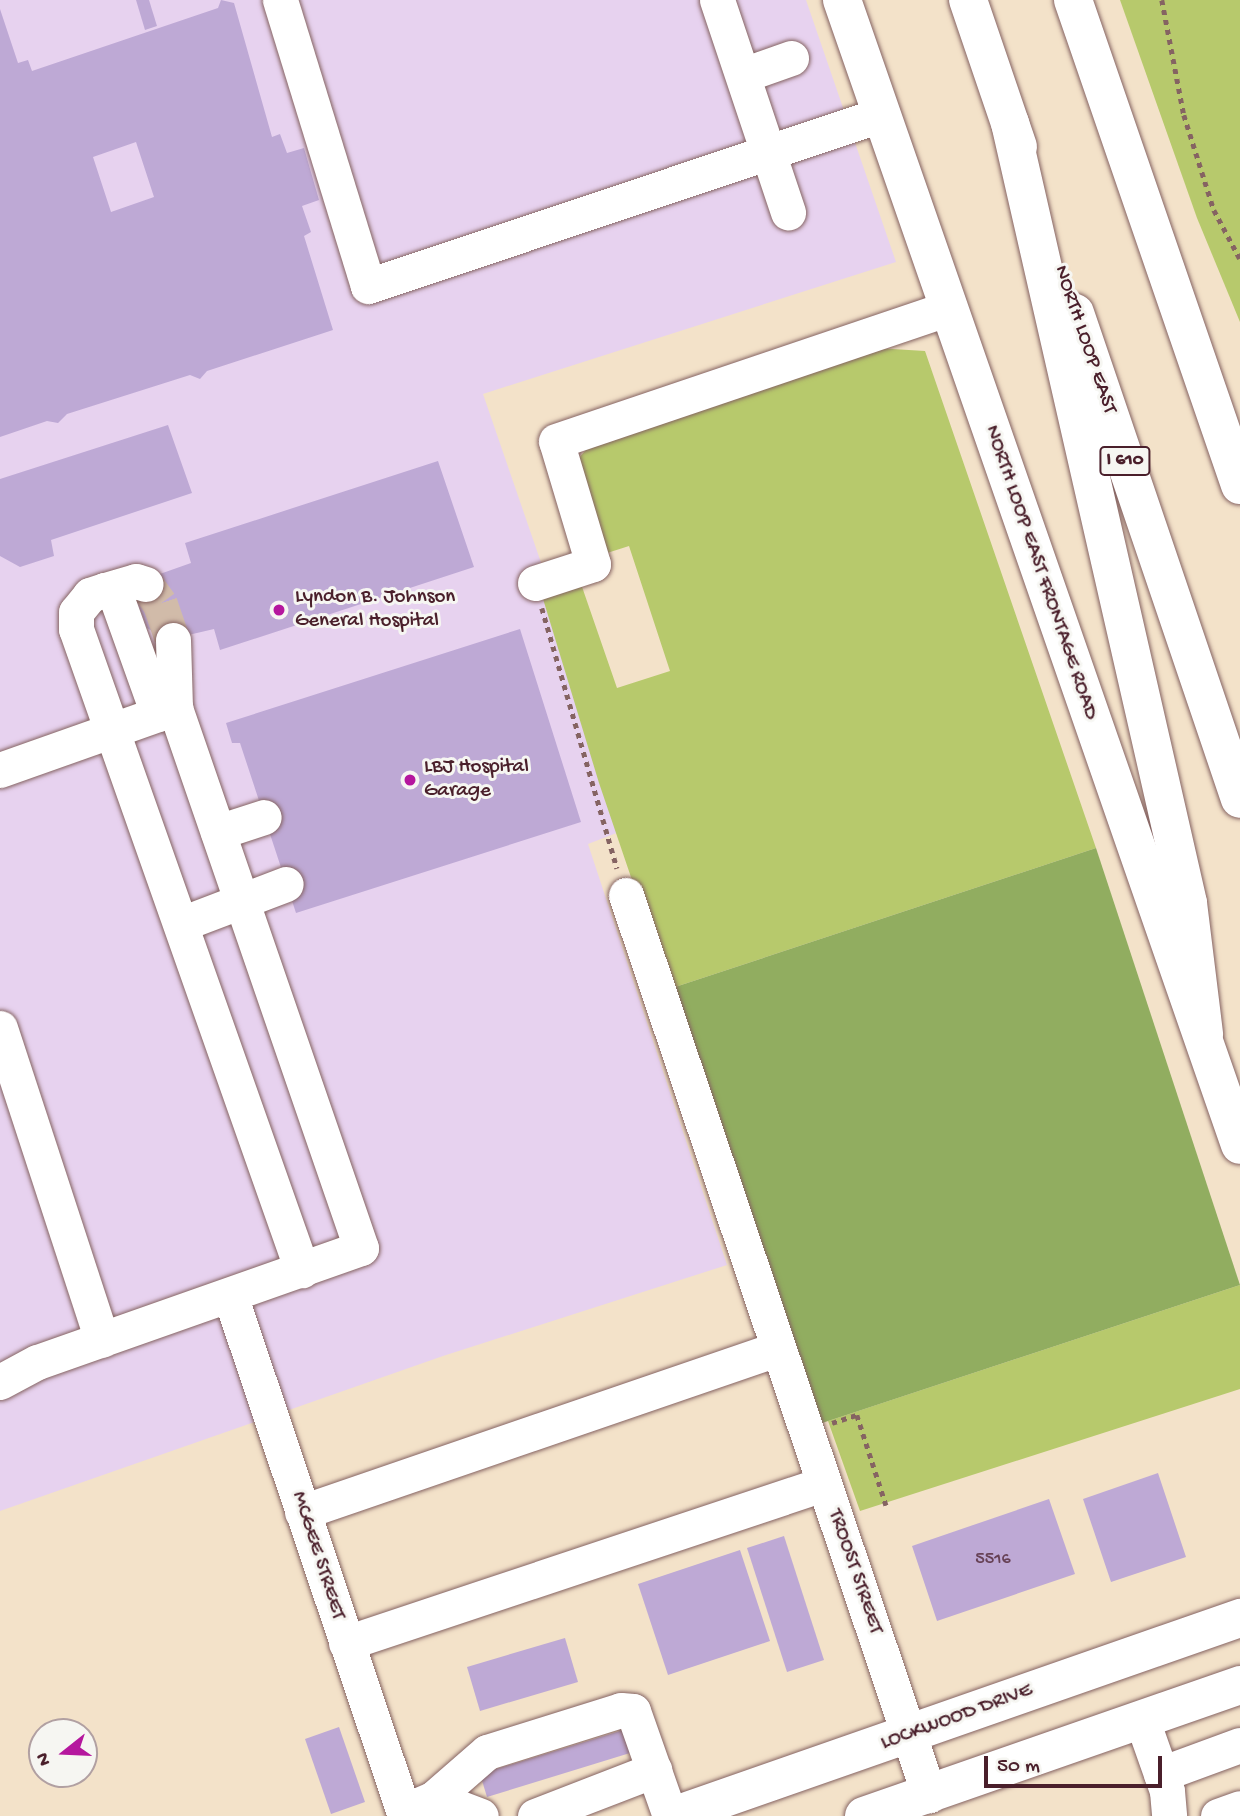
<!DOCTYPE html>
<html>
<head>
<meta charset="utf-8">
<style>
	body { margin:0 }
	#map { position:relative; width:1240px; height:1816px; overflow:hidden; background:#f3e2c9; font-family:"Gochi Hand",sans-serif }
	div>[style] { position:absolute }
	.built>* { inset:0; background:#e7d2ef }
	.green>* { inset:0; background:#b7c96c }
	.forest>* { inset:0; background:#91ad60 }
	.building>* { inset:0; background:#bea9d5 }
	.minor-tunnel>* { height:35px; margin-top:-17.5px; transform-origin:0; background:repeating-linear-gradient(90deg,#d1bba9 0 35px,transparent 0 53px) }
	.path>* { height:4.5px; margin-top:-2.25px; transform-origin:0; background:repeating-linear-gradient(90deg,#856362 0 5px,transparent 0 10px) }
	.roads { filter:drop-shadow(0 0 2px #856362) drop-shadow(0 0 2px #856362) }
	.minor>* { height:35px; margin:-17.5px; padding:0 17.5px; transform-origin:17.5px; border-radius:17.5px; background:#fff }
	.major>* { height:38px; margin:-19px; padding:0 19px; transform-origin:19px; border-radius:19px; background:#fff }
	.highway>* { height:38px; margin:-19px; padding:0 19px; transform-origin:19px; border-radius:19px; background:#fff }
	.dots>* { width:19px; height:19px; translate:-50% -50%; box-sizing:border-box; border:4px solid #f6f6f2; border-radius:50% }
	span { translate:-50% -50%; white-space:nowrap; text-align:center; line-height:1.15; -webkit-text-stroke:6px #f6f6f2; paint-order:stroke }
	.number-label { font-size:18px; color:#674256 }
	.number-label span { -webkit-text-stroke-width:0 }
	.shield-label span { padding:2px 5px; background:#f6f6f2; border:2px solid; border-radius:5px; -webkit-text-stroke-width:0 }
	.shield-label { font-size:19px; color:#4a1f2b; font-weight:700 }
	.street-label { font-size:21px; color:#4a1f2b }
	.poi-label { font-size:21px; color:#4a1f2b }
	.left { translate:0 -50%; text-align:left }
	.north { position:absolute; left:28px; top:1718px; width:70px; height:70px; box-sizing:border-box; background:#f6f6f2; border:2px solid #b1a0a2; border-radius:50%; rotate:252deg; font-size:19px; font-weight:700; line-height:28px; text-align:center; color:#4a1f2b }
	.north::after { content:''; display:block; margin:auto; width:24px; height:32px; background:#b5179e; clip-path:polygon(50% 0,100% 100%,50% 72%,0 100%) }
	.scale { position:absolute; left:984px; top:1756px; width:178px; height:32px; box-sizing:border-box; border:4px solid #4a1f2b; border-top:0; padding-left:9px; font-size:21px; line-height:24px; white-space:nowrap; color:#4a1f2b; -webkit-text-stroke:5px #f6f6f2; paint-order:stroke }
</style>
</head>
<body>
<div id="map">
	<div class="built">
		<div style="clip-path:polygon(0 0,806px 0,896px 262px,483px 394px,632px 827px,588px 844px,727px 1265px,443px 1356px,0 1511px)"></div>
	</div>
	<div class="green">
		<div style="clip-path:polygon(1120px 0,1240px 0,1240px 322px,1197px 218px)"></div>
		<div style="clip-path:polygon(876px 348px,925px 351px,1096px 848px,669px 989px,599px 783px,540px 589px,580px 581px,617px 688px,670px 671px,629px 546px,604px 554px,578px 459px,591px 444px)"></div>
		<div style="clip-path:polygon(1240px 1285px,1240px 1389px,860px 1511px,828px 1421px)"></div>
	</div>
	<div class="forest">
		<div style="clip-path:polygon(1096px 848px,1240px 1285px,813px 1426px,669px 989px)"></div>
	</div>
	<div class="building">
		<div style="clip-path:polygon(136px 0,149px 0,157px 26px,145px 30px)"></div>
		<div style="clip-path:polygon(evenodd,221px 0,234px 3px,272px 137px,280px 134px,287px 153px,304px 148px,319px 200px,302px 206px,311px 232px,304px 236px,333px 330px,207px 371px,200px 379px,190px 375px,67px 414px,58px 423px,47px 421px,0 437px,0 9px,18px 63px,28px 60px,32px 71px,218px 8px,221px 0,136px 142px,154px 197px,111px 212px,93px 157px,136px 142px)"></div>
		<div style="clip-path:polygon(168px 425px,192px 493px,51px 540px,54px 556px,20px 567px,0 556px,0 479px)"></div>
		<div style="clip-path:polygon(438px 461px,474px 567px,220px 650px,214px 629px,167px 640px,147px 628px,139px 606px,140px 595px,157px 575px,191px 563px,185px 543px)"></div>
		<div style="clip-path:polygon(520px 629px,581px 822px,296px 913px,240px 743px,232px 743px,226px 723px)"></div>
		<div style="clip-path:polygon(1158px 1473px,1186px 1557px,1111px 1582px,1083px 1499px)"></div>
		<div style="clip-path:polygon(1049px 1499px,1075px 1574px,937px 1621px,912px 1546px)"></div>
		<div style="clip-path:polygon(784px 1536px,824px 1660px,787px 1672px,747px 1548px)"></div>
		<div style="clip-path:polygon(740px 1550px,770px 1641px,668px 1675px,638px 1584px)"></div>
		<div style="clip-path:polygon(565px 1638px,578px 1682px,480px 1711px,467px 1667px)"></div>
		<div style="clip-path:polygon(339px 1727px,365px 1802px,331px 1814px,305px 1739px)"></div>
		<div style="clip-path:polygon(623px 1730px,630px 1753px,487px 1797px,480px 1774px)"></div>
	</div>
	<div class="minor-tunnel">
		<div style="left:146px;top:584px;width:24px;rotate:54deg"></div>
		<div style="left:160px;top:603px;width:39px;rotate:71deg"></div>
	</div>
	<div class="path">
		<div style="left:1162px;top:0;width:117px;rotate:79.2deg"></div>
		<div style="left:1184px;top:115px;width:100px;rotate:72.5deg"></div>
		<div style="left:1214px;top:210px;width:55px;rotate:62deg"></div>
		<div style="left:542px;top:608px;width:271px;rotate:73.9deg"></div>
		<div style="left:832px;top:1423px;width:26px;rotate:-18deg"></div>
		<div style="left:857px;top:1415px;width:95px;rotate:72.1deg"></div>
	</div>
	<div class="roads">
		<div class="minor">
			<div style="left:280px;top:0;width:299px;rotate:72.9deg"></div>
			<div style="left:368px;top:286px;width:540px;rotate:-18.47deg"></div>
			<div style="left:717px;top:0;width:224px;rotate:71.5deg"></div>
			<div style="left:743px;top:75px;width:51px;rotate:-19.5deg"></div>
			<div style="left:535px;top:583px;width:61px;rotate:-18.1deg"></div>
			<div style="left:593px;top:564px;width:128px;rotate:-106.7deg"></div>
			<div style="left:556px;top:441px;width:415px;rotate:-18.7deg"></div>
			<div style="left:105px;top:590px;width:32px;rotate:-16deg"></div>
			<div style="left:136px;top:581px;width:10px;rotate:17deg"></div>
			<div style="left:173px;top:640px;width:68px;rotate:88.3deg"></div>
			<div style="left:158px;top:714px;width:127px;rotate:-109.7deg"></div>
			<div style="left:115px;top:594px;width:11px;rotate:-158deg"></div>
			<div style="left:105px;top:590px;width:16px;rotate:162deg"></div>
			<div style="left:90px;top:595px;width:22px;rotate:129deg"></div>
			<div style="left:76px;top:612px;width:17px;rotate:90deg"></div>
			<div style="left:76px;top:629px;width:680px;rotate:70.58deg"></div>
			<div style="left:0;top:770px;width:186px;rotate:-19.5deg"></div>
			<div style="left:175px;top:708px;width:571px;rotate:70.99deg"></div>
			<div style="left:361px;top:1248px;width:343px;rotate:160.6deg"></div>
			<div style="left:37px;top:1362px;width:42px;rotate:151.6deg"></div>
			<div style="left:218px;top:832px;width:48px;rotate:-18.1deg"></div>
			<div style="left:626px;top:895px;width:950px;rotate:71.39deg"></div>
			<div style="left:181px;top:924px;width:112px;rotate:-20.9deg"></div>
			<div style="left:0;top:1028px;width:328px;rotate:71.9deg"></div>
			<div style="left:230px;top:1295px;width:550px;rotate:71.43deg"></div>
			<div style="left:302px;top:1512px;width:502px;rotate:-18.94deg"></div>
			<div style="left:346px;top:1643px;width:503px;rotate:-18.43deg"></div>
			<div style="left:1142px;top:1720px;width:75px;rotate:70.6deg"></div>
			<div style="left:1167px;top:1791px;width:25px;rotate:85deg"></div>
			<div style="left:1161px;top:1774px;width:84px;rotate:-20.2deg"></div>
			<div style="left:434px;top:1798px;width:50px;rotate:21deg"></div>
			<div style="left:404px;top:1811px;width:33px;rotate:-23deg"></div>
			<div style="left:434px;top:1798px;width:70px;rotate:-41deg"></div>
			<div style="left:487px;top:1752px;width:140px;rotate:-17.4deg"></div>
			<div style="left:621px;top:1710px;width:12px;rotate:5deg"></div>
			<div style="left:633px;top:1711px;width:111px;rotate:70.6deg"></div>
			<div style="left:535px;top:1816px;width:128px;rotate:-21.1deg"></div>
			<div style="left:1218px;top:1816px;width:23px;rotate:-20deg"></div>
		</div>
		<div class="major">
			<div style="left:842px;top:0;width:1212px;rotate:70.83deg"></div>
			<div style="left:673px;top:1816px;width:601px;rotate:-19.25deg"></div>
			<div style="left:864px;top:1816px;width:398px;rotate:-19.2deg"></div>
		</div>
		<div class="highway">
			<div style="left:968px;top:0;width:155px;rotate:71.2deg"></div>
			<div style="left:1073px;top:0;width:513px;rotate:71deg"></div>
			<div style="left:1010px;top:123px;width:800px;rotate:77.14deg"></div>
			<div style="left:1188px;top:903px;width:132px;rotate:83deg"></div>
			<div style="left:1075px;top:313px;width:513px;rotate:71.25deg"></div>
		</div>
	</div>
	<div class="dots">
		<div style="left:279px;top:610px;background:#b5179e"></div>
		<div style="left:410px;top:780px;background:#b5179e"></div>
	</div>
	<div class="number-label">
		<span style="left:993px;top:1560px">5516</span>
	</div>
	<div class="shield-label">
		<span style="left:1125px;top:461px">I 610</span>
	</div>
	<div class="street-label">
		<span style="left:1084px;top:340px;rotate:71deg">NORTH LOOP EAST</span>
		<span style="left:1040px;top:573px;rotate:71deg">NORTH LOOP EAST FRONTAGE ROAD</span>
		<span style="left:317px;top:1556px;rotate:72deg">MCGEE STREET</span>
		<span style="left:854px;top:1572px;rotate:71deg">TROOST STREET</span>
		<span style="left:957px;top:1718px;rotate:-20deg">LOCKWOOD DRIVE</span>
	</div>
	<div class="poi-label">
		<span class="left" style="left:295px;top:610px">Lyndon B. Johnson<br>General Hospital</span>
		<span class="left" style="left:424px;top:780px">LBJ Hospital<br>Garage</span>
	</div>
	<div class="north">N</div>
	<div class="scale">50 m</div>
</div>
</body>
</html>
